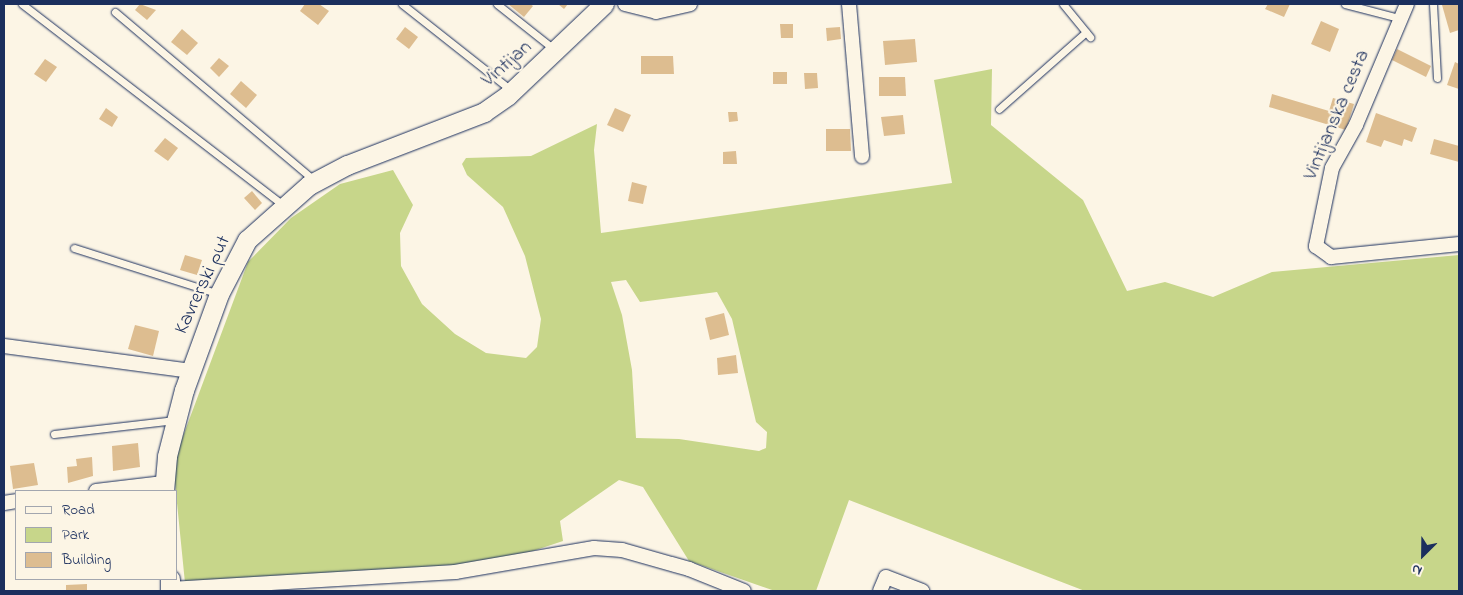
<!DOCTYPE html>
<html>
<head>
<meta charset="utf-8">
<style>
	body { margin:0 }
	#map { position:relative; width:1463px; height:595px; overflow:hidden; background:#fcf5e5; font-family:"Indie Flower",sans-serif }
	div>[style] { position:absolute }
	.green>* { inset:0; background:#c7d68a }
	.building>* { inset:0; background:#ddbd90 }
	.roads { filter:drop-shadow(0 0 1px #1b2f5e) drop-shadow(0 0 1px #1b2f5e) }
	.service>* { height:7px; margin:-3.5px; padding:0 3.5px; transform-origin:3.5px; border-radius:3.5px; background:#fcf5e5 }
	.minor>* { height:14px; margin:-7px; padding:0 7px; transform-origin:7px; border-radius:7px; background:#fcf5e5 }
	.secondary>* { height:19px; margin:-9.5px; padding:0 9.5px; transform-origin:9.5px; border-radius:9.5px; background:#fcf5e5 }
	span { translate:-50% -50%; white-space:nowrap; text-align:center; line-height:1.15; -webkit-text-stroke:4.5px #fcf5e5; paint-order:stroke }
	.street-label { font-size:20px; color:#1b2f5e }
	.frame { position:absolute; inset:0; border:5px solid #1b2f5e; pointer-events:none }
	.legend { position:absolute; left:15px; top:490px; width:162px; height:90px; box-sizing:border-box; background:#fcf5e5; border:1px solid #a2a6af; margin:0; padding:6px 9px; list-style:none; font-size:15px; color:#1b2f5e }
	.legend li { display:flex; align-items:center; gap:10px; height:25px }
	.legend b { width:25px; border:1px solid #a2a6af }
	.north { position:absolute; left:1398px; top:530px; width:50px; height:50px; -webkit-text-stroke:4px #fcf5e5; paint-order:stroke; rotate:203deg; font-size:14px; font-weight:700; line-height:20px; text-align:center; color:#1b2f5e }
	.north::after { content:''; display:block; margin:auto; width:18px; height:22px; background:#1b2f5e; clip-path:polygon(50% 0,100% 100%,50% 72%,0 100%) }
</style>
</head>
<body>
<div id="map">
	<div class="green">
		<div style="clip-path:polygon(evenodd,992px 69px,991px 125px,1083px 200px,1127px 291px,1165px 282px,1213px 297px,1272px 272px,1459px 255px,1459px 591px,1085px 591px,849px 500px,816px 591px,775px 591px,689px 561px,643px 487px,619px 480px,560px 521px,563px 541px,500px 562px,185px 583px,173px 463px,248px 262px,291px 218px,340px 184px,393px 170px,413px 205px,400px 233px,401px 266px,422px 304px,455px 334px,486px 353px,526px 358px,537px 347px,541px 319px,525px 256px,503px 207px,467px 175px,462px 164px,466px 158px,531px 156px,597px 124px,594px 150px,601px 233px,952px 183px,934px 80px,992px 69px,626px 280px,640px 302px,717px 292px,732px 319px,756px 422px,767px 432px,766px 448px,759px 451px,679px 439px,636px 438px,632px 370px,622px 315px,611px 282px,626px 280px)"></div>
	</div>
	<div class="building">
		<div style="clip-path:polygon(140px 4px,156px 10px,147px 20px,135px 10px)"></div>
		<div style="clip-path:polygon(305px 4px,319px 4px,329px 11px,318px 25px,300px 11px)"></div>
		<div style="clip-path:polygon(508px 4px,530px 4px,533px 6px,524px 17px)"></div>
		<div style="clip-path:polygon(558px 4px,568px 4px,564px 9px)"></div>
		<div style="clip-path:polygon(1268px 4px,1290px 4px,1284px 17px,1265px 9px)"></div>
		<div style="clip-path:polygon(1459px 4px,1459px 30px,1450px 33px,1442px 5px)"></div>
		<div style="clip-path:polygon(1321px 21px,1339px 29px,1330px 52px,1311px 44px)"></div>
		<div style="clip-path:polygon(780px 24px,793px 24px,793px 38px,781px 38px)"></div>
		<div style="clip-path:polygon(405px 27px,418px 37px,409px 49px,396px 39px)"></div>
		<div style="clip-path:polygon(840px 27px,841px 39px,827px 41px,826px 28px)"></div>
		<div style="clip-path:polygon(182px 29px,198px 43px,187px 55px,171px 42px)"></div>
		<div style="clip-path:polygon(915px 39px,917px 62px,885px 65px,883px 41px)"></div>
		<div style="clip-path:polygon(1397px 49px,1431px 66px,1426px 77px,1392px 60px)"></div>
		<div style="clip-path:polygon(641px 56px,673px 56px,674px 74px,641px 74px)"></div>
		<div style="clip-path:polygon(219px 58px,229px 66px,219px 77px,210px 68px)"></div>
		<div style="clip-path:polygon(45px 59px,57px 67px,46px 82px,34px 74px)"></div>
		<div style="clip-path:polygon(1455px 62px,1459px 64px,1459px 89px,1447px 85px)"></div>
		<div style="clip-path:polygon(773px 72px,787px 72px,787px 84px,773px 84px)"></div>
		<div style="clip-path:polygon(804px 73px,817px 73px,818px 88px,805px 89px)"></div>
		<div style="clip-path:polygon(879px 77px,905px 77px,906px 96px,879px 96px)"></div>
		<div style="clip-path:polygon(241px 81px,257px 95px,246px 108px,230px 94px)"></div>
		<div style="clip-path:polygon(1272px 94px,1329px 111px,1333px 98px,1354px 104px,1346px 130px,1269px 107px)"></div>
		<div style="clip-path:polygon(106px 108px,118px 117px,112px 127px,99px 119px)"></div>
		<div style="clip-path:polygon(615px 108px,631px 115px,623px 132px,607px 125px)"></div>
		<div style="clip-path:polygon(728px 112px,737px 112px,738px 121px,729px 122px)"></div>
		<div style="clip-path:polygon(1376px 113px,1417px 128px,1412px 142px,1404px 139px,1402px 146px,1384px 140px,1381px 147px,1366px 142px)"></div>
		<div style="clip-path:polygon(903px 115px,905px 134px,884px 136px,881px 117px)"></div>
		<div style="clip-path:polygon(826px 129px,850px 129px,851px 151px,826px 151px)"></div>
		<div style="clip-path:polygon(165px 138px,178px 148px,168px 161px,154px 151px)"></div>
		<div style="clip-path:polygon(1434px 139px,1459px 146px,1459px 162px,1430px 154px)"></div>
		<div style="clip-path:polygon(736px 151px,737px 164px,723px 164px,723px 152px)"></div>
		<div style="clip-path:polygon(632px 182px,647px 186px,643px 204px,628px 201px)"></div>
		<div style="clip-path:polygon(252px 191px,262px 203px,255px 210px,244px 198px)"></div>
		<div style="clip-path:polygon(185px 255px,202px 260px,197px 275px,180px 270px)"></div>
		<div style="clip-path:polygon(724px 313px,729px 335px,710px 340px,705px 318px)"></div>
		<div style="clip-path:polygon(135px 325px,159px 331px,153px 356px,128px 349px)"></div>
		<div style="clip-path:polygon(736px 355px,738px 373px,718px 375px,717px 358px)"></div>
		<div style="clip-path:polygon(138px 443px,140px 467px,113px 471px,112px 446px)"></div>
		<div style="clip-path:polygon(92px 457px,93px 476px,68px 483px,67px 467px,77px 466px,76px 459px)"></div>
		<div style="clip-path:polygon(34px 463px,38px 485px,13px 489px,10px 466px)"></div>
		<div style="clip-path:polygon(87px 584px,87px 591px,66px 591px,66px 585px)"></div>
	</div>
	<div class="roads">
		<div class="service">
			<div style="left:22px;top:4px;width:329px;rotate:37.6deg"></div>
			<div style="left:402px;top:4px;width:140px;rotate:38.3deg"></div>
			<div style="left:497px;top:4px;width:74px;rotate:38.4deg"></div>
			<div style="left:1063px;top:4px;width:43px;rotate:50.7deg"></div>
			<div style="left:1345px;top:4px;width:56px;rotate:14.5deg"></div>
			<div style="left:1433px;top:4px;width:74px;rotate:86.9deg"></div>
			<div style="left:115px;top:12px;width:262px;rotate:40.2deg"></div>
			<div style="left:999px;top:109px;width:116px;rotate:-41.5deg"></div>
			<div style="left:74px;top:248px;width:152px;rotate:17.6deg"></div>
			<div style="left:54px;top:434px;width:122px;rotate:-6.6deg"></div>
		</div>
		<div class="minor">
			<div style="left:625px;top:4px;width:32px;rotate:14deg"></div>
			<div style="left:656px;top:12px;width:35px;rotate:-13deg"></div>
			<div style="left:849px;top:4px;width:153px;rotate:85.1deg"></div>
			<div style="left:1407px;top:4px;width:131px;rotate:112.9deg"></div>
			<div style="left:1356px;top:125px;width:49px;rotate:119.2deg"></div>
			<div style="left:1332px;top:168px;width:80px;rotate:101.6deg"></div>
			<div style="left:1316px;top:246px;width:19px;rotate:36deg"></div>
			<div style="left:1331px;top:257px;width:129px;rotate:-5.8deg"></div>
			<div style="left:4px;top:346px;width:189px;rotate:7.6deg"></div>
			<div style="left:96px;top:491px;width:68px;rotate:-6.7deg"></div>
			<div style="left:4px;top:503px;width:12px;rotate:-9deg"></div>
			<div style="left:170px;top:589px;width:286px;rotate:-3.4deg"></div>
			<div style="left:455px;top:572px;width:141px;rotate:-9.8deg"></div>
			<div style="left:594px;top:548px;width:28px;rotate:4deg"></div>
			<div style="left:622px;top:550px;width:70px;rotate:15.8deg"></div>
			<div style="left:689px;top:569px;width:59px;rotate:21.8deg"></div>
			<div style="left:880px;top:591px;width:15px;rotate:-67deg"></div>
			<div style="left:886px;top:577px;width:39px;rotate:21deg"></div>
		</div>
		<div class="secondary">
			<div style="left:164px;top:491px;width:35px;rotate:-85deg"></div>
			<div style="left:167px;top:456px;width:68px;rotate:-75.6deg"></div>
			<div style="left:184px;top:390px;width:102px;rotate:-70deg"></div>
			<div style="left:219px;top:294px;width:61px;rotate:-62.6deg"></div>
			<div style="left:247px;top:240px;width:83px;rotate:-41.6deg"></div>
			<div style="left:309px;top:185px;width:43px;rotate:-27.8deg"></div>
			<div style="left:347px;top:165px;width:147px;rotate:-21.1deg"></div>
			<div style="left:484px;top:112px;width:29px;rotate:-35deg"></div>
			<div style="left:508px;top:95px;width:132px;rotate:-43.5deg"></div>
			<div style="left:170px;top:579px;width:12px;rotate:90deg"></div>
		</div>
	</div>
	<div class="street-label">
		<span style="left:507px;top:64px;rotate:-41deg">Vintijan</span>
		<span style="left:1337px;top:115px;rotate:-67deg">Vintijanska cesta</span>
		<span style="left:203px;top:285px;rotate:-65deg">Kavrerski put</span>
	</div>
	<div class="frame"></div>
	<ul class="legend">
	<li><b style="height:6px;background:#fcf5e5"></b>Road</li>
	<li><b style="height:14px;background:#c7d68a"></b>Park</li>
	<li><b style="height:14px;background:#ddbd90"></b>Building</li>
	</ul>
	<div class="north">N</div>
</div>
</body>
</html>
